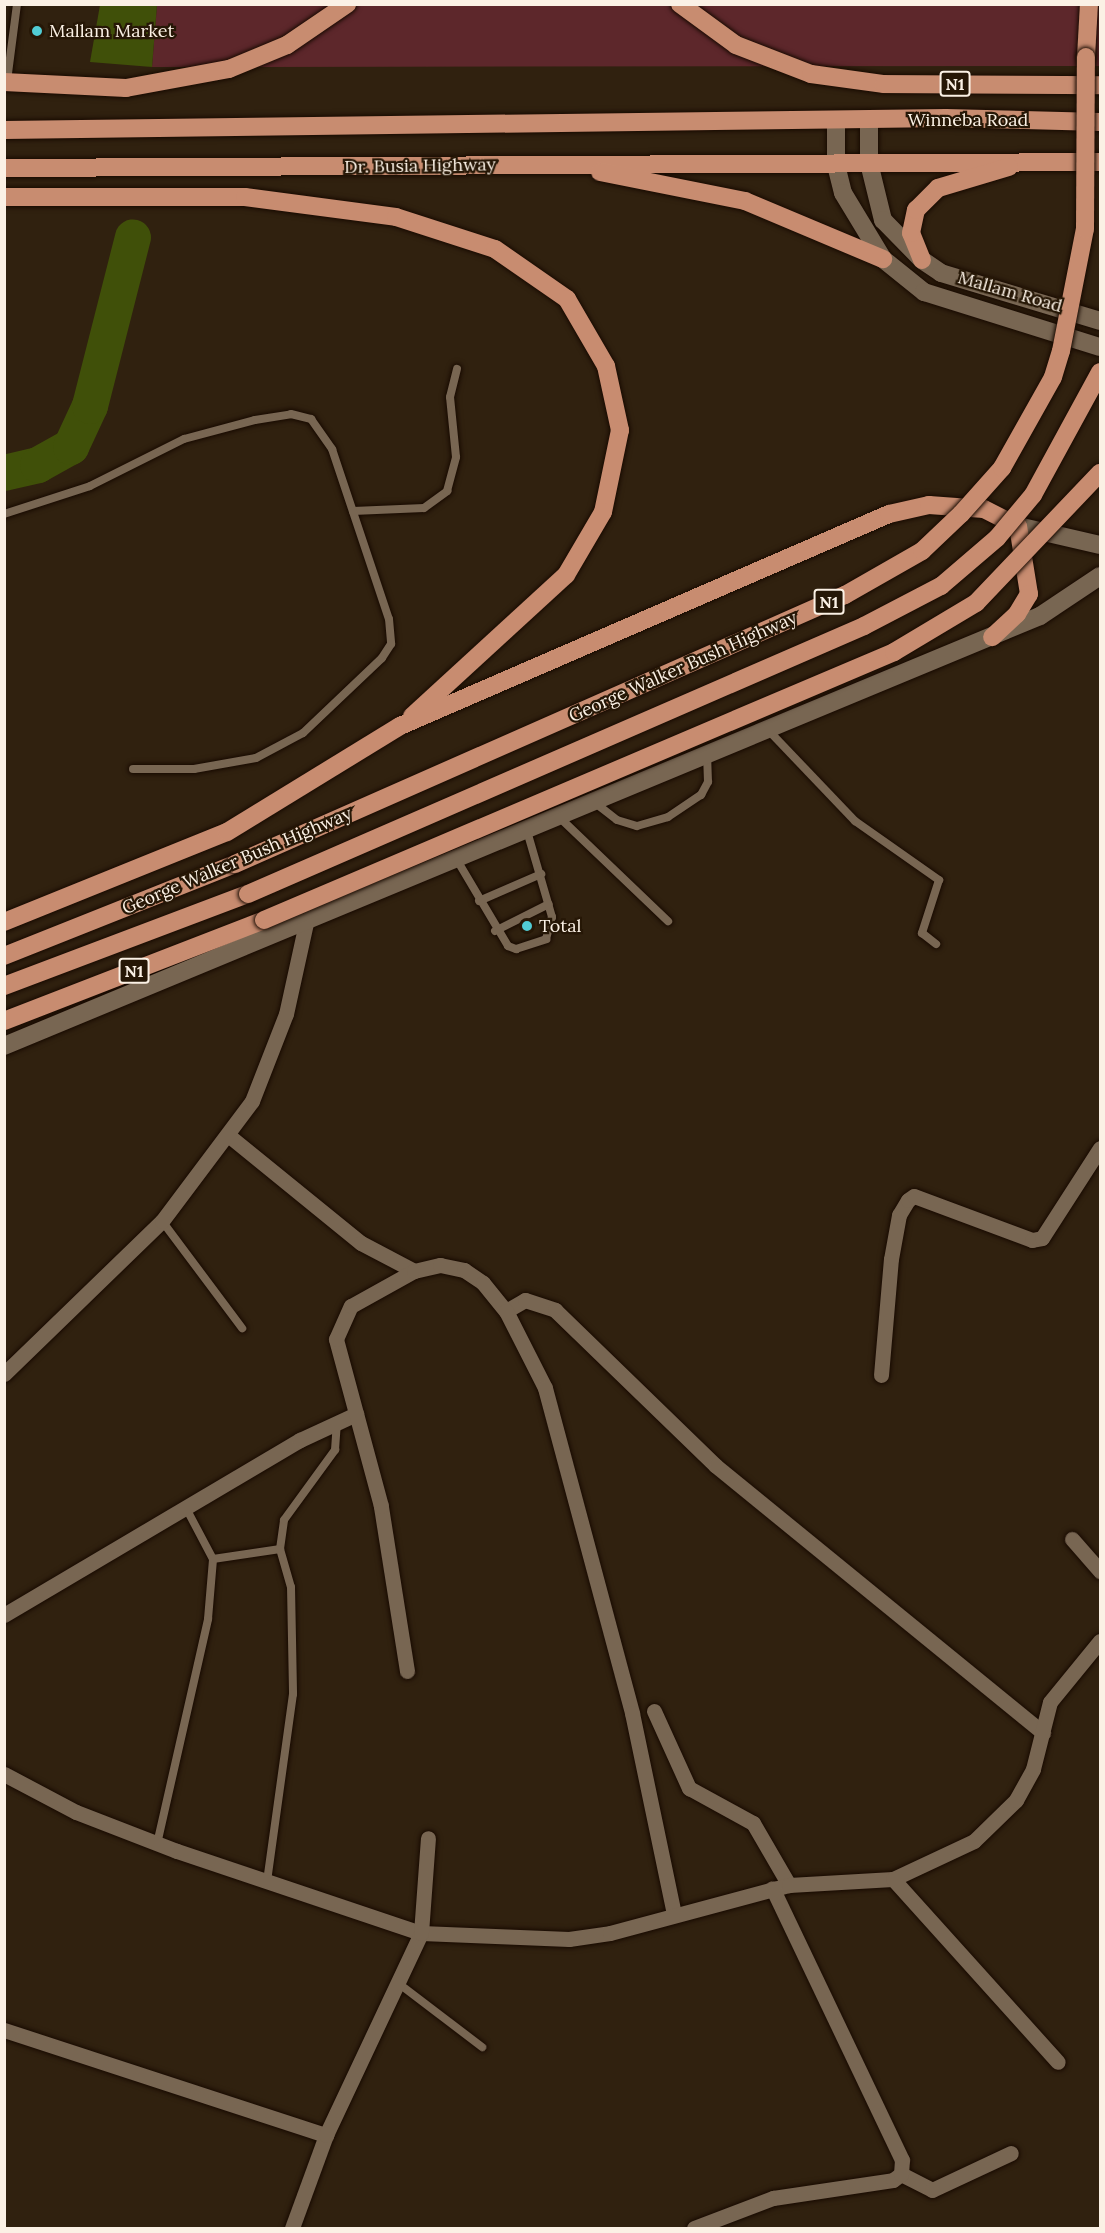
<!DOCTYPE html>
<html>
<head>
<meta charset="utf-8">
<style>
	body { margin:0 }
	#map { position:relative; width:1105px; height:2233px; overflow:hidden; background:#30210f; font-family:Lora,serif }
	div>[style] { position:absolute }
	.green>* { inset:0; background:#5d272b }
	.water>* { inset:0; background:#405009 }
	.river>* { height:36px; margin:-18px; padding:0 18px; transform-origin:18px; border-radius:18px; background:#405009 }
	.roads { filter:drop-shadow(0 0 2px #180a00) drop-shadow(0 0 2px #180a00) }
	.service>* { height:8px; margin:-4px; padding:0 4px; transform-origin:4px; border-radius:4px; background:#786652 }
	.minor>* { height:15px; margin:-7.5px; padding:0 7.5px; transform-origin:7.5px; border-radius:7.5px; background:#786652 }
	.tertiary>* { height:18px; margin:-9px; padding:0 9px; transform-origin:9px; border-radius:9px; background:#786652 }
	.trunk>* { height:18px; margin:-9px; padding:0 9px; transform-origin:9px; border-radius:9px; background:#c88c70 }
	.bridges { filter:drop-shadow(0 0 2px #180a00) drop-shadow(0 0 2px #180a00) }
	.trunk-bridge>* { height:18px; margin:-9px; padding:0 9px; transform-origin:9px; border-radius:9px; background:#c88c70 }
	.dots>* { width:16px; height:16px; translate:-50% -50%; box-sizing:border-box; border:3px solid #261706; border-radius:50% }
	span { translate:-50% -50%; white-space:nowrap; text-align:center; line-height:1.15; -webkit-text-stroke:4.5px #261706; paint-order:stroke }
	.shield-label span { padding:2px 4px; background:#261706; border:2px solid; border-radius:4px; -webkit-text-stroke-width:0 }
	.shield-label { font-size:16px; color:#fbf1e5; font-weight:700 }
	.poi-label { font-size:18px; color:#fbf1e5 }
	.left { translate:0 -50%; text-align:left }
	.street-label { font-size:18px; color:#fbf1e5 }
	.frame { position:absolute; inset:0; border:6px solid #fbf1e5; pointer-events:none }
</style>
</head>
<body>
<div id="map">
	<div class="green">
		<div style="clip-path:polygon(157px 5px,1100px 5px,1100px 66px,152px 67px)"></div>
	</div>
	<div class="water">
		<div style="clip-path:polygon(100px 5px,157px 5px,152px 67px,90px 62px)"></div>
	</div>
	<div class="river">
		<div style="left:4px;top:473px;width:35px;rotate:-13deg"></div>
		<div style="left:38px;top:465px;width:38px;rotate:-29deg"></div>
		<div style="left:71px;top:447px;width:45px;rotate:-65.1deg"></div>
		<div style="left:90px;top:406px;width:174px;rotate:-75.7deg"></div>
	</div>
	<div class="roads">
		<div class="service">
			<div style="left:7px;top:81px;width:78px;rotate:-82.6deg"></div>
			<div style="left:353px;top:511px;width:71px;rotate:-2.4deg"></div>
			<div style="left:424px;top:508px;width:29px;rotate:-36deg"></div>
			<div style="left:447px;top:491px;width:35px;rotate:-75deg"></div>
			<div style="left:456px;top:457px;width:60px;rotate:-95.7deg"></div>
			<div style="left:450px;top:397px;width:29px;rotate:-76deg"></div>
			<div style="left:4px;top:514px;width:90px;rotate:-18deg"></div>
			<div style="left:90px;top:486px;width:105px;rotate:-26.6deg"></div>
			<div style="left:184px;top:439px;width:73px;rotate:-15deg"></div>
			<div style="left:255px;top:420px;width:36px;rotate:-9deg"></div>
			<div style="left:291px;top:414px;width:21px;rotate:14deg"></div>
			<div style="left:311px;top:419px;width:37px;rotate:55deg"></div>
			<div style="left:332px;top:449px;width:179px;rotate:71.5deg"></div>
			<div style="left:389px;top:619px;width:25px;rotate:85deg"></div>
			<div style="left:391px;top:644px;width:17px;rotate:123deg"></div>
			<div style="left:382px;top:658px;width:109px;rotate:136.5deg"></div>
			<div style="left:303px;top:733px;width:53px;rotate:152deg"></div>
			<div style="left:256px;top:758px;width:63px;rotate:169.9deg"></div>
			<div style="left:194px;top:769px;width:61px;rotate:180deg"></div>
			<div style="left:768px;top:730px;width:126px;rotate:46.3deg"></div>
			<div style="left:855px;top:821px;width:103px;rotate:35.1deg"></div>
			<div style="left:939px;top:880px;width:56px;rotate:107.8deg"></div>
			<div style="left:922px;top:933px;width:18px;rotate:38deg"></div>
			<div style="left:594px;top:802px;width:29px;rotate:38deg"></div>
			<div style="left:617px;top:820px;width:21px;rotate:17deg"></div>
			<div style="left:637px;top:826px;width:32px;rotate:-16deg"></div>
			<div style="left:668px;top:817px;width:40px;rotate:-34deg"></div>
			<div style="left:701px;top:795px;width:15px;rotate:-62deg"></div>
			<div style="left:708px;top:782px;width:27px;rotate:-92deg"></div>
			<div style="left:559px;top:817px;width:151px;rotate:43.7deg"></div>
			<div style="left:457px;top:860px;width:100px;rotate:59.3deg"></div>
			<div style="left:508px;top:946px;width:9px;rotate:21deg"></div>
			<div style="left:516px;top:949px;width:32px;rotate:-18deg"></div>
			<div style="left:546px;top:939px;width:23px;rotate:-75deg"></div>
			<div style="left:552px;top:917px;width:90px;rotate:-106.2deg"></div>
			<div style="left:479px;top:901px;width:68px;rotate:-23.5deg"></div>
			<div style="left:495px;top:931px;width:60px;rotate:-26.6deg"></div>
			<div style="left:162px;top:1221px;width:134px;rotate:53.2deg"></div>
			<div style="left:186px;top:1508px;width:58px;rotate:62.1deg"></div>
			<div style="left:280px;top:1549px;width:29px;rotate:-82deg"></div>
			<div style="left:284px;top:1520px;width:87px;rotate:-53.9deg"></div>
			<div style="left:335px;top:1450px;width:27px;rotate:-86deg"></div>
			<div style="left:157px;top:1844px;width:231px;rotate:-77.2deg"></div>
			<div style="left:208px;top:1619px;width:60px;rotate:-85.2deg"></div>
			<div style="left:213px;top:1559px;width:68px;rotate:-8.5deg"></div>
			<div style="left:280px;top:1549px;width:40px;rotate:74deg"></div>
			<div style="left:291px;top:1587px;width:107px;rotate:88.9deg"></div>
			<div style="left:293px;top:1694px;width:190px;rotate:97.9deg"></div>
			<div style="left:398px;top:1983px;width:106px;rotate:37.3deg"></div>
		</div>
		<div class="minor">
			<div style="left:228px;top:1135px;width:171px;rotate:39.1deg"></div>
			<div style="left:361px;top:1243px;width:60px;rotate:27.8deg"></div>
			<div style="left:506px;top:1311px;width:22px;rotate:-30deg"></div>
			<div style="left:525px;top:1300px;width:32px;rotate:18deg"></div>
			<div style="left:555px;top:1310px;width:224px;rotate:44.1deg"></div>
			<div style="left:716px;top:1466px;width:422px;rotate:39.2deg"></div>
			<div style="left:4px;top:1374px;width:220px;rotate:-44.1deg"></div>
			<div style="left:162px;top:1221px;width:150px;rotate:-53.1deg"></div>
			<div style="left:252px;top:1101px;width:93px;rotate:-68.7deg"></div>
			<div style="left:286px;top:1014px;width:93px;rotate:-77.6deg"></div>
			<div style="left:881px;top:1375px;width:116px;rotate:-85.1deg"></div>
			<div style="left:891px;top:1259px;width:45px;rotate:-79.7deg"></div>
			<div style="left:899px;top:1215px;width:17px;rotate:-59deg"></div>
			<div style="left:908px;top:1200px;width:7px;rotate:-34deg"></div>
			<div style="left:914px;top:1196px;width:126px;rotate:20.4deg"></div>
			<div style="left:1032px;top:1240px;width:10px;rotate:-11deg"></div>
			<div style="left:1042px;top:1238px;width:107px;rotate:-57.2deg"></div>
			<div style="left:1072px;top:1539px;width:43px;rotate:48.8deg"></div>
			<div style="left:4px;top:1615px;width:344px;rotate:-30.6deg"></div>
			<div style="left:300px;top:1440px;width:62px;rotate:-24.9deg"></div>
			<div style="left:407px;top:1671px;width:167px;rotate:-99deg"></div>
			<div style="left:381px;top:1506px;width:173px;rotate:-105.1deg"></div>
			<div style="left:336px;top:1339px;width:36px;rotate:-66deg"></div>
			<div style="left:351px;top:1306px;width:72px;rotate:-29.1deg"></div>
			<div style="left:414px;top:1271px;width:27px;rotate:-13deg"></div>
			<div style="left:440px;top:1265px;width:25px;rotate:12deg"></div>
			<div style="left:464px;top:1270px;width:23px;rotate:34deg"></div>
			<div style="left:483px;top:1283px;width:36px;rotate:51deg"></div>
			<div style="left:506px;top:1311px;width:86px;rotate:63.1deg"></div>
			<div style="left:545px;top:1388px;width:336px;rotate:75deg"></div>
			<div style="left:632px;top:1713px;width:205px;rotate:78.2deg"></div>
			<div style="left:654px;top:1711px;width:85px;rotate:65.6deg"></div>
			<div style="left:689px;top:1788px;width:73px;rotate:28.7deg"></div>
			<div style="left:753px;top:1823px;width:72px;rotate:59.9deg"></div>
			<div style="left:4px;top:1774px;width:81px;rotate:27.8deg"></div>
			<div style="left:76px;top:1812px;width:108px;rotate:21.1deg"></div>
			<div style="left:177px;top:1851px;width:257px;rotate:18.6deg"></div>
			<div style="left:421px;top:1933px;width:148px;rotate:2.3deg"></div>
			<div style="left:569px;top:1939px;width:41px;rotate:-8.3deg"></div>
			<div style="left:610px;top:1933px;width:185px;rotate:-15deg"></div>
			<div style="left:789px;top:1885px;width:104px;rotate:-3.3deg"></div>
			<div style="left:893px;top:1879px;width:89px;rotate:-25.1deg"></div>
			<div style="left:974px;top:1841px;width:59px;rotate:-44.3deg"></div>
			<div style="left:1016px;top:1800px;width:35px;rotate:-61deg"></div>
			<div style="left:1033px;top:1769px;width:69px;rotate:-75.8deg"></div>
			<div style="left:1050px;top:1702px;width:79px;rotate:-50.7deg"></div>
			<div style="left:893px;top:1879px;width:246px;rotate:48deg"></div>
			<div style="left:4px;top:2030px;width:339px;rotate:18.1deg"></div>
			<div style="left:901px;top:2174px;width:35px;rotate:27deg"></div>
			<div style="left:932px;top:2190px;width:87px;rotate:-25.1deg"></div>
			<div style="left:292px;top:2228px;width:99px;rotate:-69.9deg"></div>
			<div style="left:326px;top:2135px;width:223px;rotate:-64.8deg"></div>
			<div style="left:421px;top:1933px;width:95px;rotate:-85.8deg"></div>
			<div style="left:694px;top:2228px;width:85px;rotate:-20.8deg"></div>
			<div style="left:773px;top:2198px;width:121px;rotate:-8.5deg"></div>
			<div style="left:893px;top:2180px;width:10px;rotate:-37deg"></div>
			<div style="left:901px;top:2174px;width:14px;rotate:-86deg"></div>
			<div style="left:902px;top:2160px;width:301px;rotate:-115.5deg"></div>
		</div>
		<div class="tertiary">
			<div style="left:836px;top:122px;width:43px;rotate:90deg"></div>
			<div style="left:836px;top:165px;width:29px;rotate:76deg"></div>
			<div style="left:843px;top:193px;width:77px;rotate:58.8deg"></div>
			<div style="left:883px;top:259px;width:53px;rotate:38.8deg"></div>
			<div style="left:924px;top:292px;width:184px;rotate:17.4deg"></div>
			<div style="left:869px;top:122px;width:41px;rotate:90deg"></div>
			<div style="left:869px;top:163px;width:59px;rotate:76.2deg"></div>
			<div style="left:883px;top:220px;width:56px;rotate:45.7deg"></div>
			<div style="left:922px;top:260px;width:23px;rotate:34deg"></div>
			<div style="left:941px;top:273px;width:166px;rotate:16.8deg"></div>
			<div style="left:1018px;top:526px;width:84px;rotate:13deg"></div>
			<div style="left:4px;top:1046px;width:1122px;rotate:-22.54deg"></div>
			<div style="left:1040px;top:616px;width:72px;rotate:-33.7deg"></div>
		</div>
		<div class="trunk">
			<div style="left:680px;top:4px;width:69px;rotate:36.2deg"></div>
			<div style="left:736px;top:45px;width:80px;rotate:21.1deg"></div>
			<div style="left:811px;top:74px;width:74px;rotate:7.8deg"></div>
			<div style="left:884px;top:84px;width:216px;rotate:0.3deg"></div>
			<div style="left:1086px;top:57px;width:53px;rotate:-86.8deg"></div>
			<div style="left:4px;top:82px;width:122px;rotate:2.8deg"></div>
			<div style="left:126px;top:88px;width:105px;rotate:-10.5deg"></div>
			<div style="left:229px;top:69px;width:63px;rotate:-22.5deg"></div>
			<div style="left:287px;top:45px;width:73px;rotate:-34.3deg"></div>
			<div style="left:4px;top:130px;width:942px;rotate:-0.73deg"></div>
			<div style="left:946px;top:118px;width:154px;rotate:1.5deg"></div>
			<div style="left:4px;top:168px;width:1096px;rotate:-0.31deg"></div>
			<div style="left:600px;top:172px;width:148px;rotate:11.3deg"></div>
			<div style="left:745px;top:201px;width:150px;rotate:22.8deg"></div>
			<div style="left:4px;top:197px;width:241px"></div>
			<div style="left:245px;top:197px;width:152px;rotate:7.5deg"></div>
			<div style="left:396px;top:217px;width:104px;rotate:17.9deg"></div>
			<div style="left:495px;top:249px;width:88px;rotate:34.8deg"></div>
			<div style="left:567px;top:299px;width:78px;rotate:59.8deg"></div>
			<div style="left:606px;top:366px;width:66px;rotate:77.7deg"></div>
			<div style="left:620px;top:430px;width:84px;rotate:101.7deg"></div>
			<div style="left:603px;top:512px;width:73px;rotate:120.4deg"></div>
			<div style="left:566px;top:575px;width:209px;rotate:137.5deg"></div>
			<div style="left:922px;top:260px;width:29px;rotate:-112deg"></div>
			<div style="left:911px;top:233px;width:24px;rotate:-78deg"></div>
			<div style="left:916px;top:210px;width:31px;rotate:-45deg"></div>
			<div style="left:938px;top:188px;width:74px;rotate:-16.5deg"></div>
			<div style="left:4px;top:922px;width:240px;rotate:-22deg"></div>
			<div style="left:227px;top:832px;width:203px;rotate:-31.5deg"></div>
			<div style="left:400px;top:726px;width:533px;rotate:-23.44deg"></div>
			<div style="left:889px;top:514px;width:41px;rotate:-12.7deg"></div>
			<div style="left:929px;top:505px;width:55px;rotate:4.2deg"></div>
			<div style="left:984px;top:509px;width:38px;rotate:27deg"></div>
			<div style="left:1018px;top:526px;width:69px;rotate:80.8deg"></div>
			<div style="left:1029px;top:594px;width:23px;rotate:121deg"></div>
			<div style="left:1017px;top:614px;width:34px;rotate:137deg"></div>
			<div style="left:4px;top:956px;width:249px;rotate:-21.7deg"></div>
			<div style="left:4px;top:986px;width:261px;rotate:-20.7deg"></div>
			<div style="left:4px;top:1021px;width:279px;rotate:-21.2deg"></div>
		</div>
	</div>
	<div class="bridges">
		<div class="trunk-bridge">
			<div style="left:235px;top:864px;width:667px;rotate:-23.8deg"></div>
			<div style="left:845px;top:595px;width:89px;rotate:-29.7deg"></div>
			<div style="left:922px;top:551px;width:54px;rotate:-43.5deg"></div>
			<div style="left:961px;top:514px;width:62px;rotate:-48.3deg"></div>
			<div style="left:1002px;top:468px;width:104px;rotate:-60.7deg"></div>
			<div style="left:1053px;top:377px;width:27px;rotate:-73deg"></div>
			<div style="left:1061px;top:351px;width:124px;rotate:-78.9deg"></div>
			<div style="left:1085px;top:229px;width:172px;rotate:-89.7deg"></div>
			<div style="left:248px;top:894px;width:672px;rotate:-23.51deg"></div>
			<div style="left:864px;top:626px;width:87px;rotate:-27.5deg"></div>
			<div style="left:941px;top:586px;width:74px;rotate:-40.6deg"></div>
			<div style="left:997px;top:538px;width:56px;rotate:-50.1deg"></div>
			<div style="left:1033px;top:495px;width:140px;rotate:-61.4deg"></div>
			<div style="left:264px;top:920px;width:685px;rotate:-23.04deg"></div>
			<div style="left:894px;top:652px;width:96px;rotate:-30.9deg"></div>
			<div style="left:976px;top:603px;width:180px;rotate:-46.4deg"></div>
		</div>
	</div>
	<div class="dots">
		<div style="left:37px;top:31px;background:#51ccd4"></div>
		<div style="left:527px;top:926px;background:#51ccd4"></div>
	</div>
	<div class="shield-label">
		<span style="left:955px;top:84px">N1</span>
		<span style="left:829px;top:602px">N1</span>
		<span style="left:134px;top:971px">N1</span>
	</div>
	<div class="poi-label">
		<span class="left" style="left:49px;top:31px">Mallam Market</span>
		<span class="left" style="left:539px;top:926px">Total</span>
	</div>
	<div class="street-label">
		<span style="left:968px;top:120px">Winneba Road</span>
		<span style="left:420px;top:166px;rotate:-1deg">Dr. Busia Highway</span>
		<span style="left:1010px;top:292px;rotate:16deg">Mallam Road</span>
		<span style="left:683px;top:667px;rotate:-24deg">George Walker Bush Highway</span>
		<span style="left:237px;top:861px;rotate:-23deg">George Walker Bush Highway</span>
	</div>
	<div class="frame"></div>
</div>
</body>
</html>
